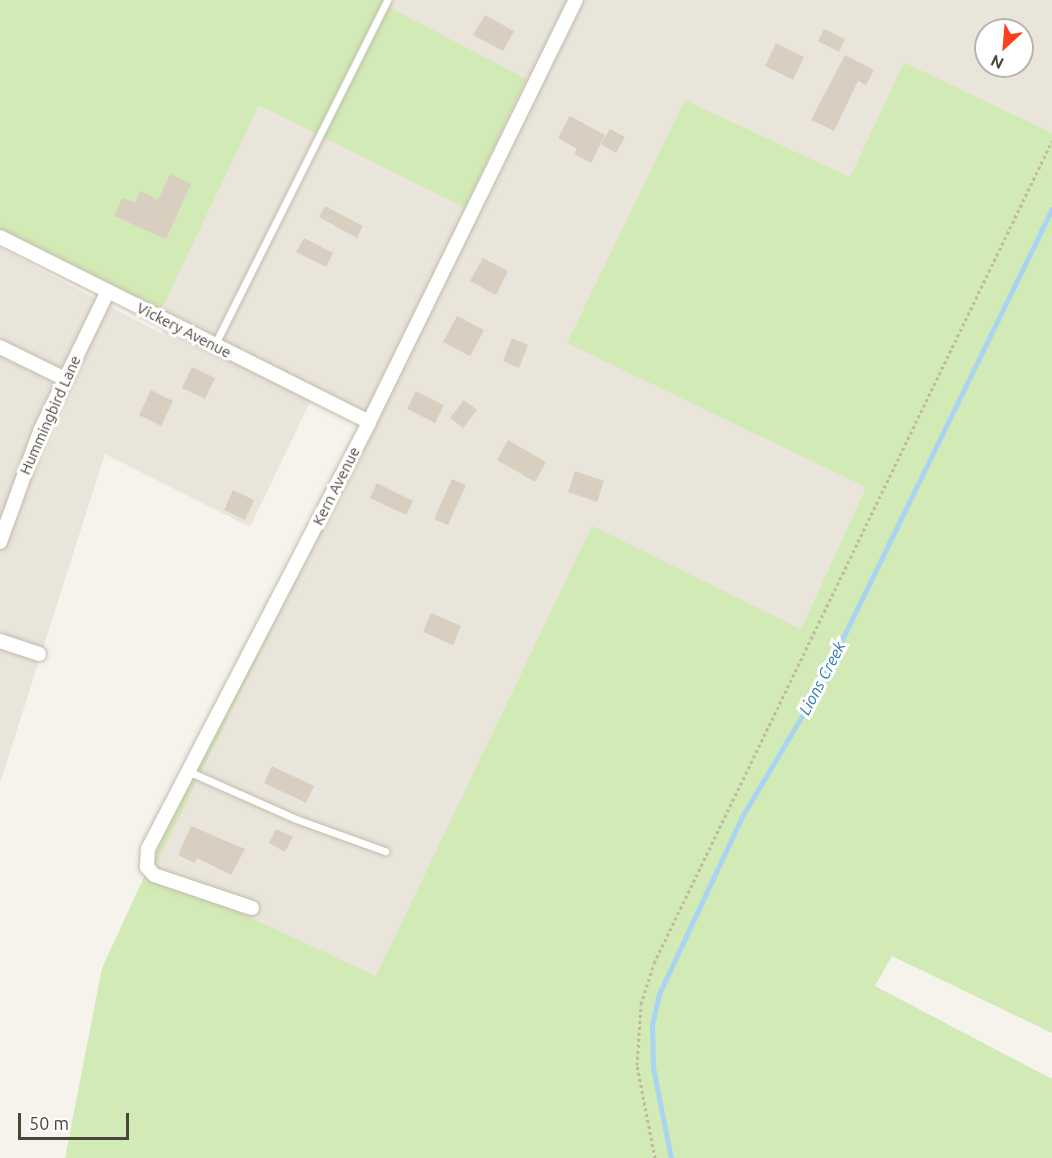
<!DOCTYPE html>
<html>
<head>
<meta charset="utf-8">
<style>
	body { margin:0 }
	#map { position:relative; width:1052px; height:1158px; overflow:hidden; background:#f6f3ec; font-family:Ubuntu,sans-serif }
	div>[style] { position:absolute }
	.residential>* { inset:0; background:#eae5da }
	.green>* { inset:0; background:#d2eab5 }
	.stream>* { height:4.5px; margin:-2.25px; padding:0 2.25px; transform-origin:2.25px; border-radius:2.25px; background:#a9d4f2 }
	.building>* { inset:0; background:#d8cfc1 }
	.path>* { height:3px; margin-top:-1.5px; transform-origin:0; background:repeating-linear-gradient(90deg,#c4b79f 0 3px,transparent 0 6px) }
	.roads { filter:drop-shadow(0 0 2px #c2bbae) drop-shadow(0 0 2px #c2bbae) }
	.lane>* { height:7px; margin:-3.5px; padding:0 3.5px; transform-origin:3.5px; border-radius:3.5px; background:#fff }
	.street>* { height:14px; margin:-7px; padding:0 7px; transform-origin:7px; border-radius:7px; background:#fff }
	span { translate:-50% -50%; white-space:nowrap; text-align:center; line-height:1.15; -webkit-text-stroke:6px #fff; paint-order:stroke }
	.street-label { font-size:15px; color:#4b4439 }
	.water-label { font-size:16px; color:#2e7ab2; font-style:italic }
	.north { position:absolute; left:974px; top:18px; width:60px; height:60px; box-sizing:border-box; background:#fff; border:2px solid #b7b4b0; border-radius:50%; rotate:206deg; font-size:16px; font-weight:700; line-height:24px; text-align:center; color:#4b4439 }
	.north::after { content:''; display:block; margin:auto; width:21px; height:27px; background:#fc3f1d; clip-path:polygon(50% 0,100% 100%,50% 72%,0 100%) }
	.scale { position:absolute; left:18px; top:1113px; width:111px; height:27px; box-sizing:border-box; border:3px solid #4b4439; border-top:0; padding-left:8px; font-size:18px; line-height:21px; white-space:nowrap; color:#4b4439; -webkit-text-stroke:4px #fff; paint-order:stroke }
</style>
</head>
<body>
<div id="map">
	<div class="residential">
		<div style="clip-path:polygon(evenodd,392px 0,1052px 0,1052px 133px,904px 62px,850px 177px,685px 100px,866px 487px,801px 629px,592px 527px,376px 977px,151px 872px,372px 423px,313px 396px,250px 527px,105px 454px,0 783px,0 248px,162px 334px,171px 316px,161px 311px,259px 104px,465px 208px,389px 7px,392px 0,986px 30px,1022px 30px,1022px 66px,986px 66px,986px 30px)"></div>
	</div>
	<div class="green">
		<div style="clip-path:polygon(0 0,392px 0,389px 7px,526px 79px,465px 208px,259px 105px,161px 311px,77px 268px,0 236px)"></div>
		<div style="clip-path:polygon(904px 62px,1052px 133px,1052px 1033px,892px 956px,875px 986px,1052px 1079px,1052px 1158px,65px 1158px,102px 968px,182px 795px,373px 423px,152px 872px,376px 976px,592px 526px,801px 629px,866px 487px,567px 343px,685px 100px,850px 177px)"></div>
	</div>
	<div class="stream">
		<div style="left:671px;top:1158px;width:92px;rotate:-101.3deg"></div>
		<div style="left:653px;top:1068px;width:43px;rotate:-91.3deg"></div>
		<div style="left:652px;top:1025px;width:32px;rotate:-77deg"></div>
		<div style="left:659px;top:994px;width:198px;rotate:-64.9deg"></div>
		<div style="left:743px;top:815px;width:147px;rotate:-59.2deg"></div>
		<div style="left:818px;top:689px;width:534px;rotate:-64.01deg"></div>
	</div>
	<div class="building">
		<div style="clip-path:polygon(485px 15px,514px 31px,503px 51px,473px 35px)"></div>
		<div style="clip-path:polygon(824px 29px,845px 39px,839px 52px,818px 41px)"></div>
		<div style="clip-path:polygon(776px 43px,804px 57px,793px 80px,765px 66px)"></div>
		<div style="clip-path:polygon(845px 55px,874px 70px,866px 85px,858px 81px,834px 131px,811px 120px)"></div>
		<div style="clip-path:polygon(570px 116px,605px 135px,591px 163px,574px 154px,577px 149px,558px 138px)"></div>
		<div style="clip-path:polygon(610px 129px,625px 137px,616px 153px,601px 144px)"></div>
		<div style="clip-path:polygon(170px 174px,191px 184px,166px 239px,114px 216px,122px 198px,135px 203px,140px 191px,158px 200px)"></div>
		<div style="clip-path:polygon(325px 206px,363px 226px,357px 238px,319px 217px)"></div>
		<div style="clip-path:polygon(304px 238px,333px 253px,326px 267px,296px 252px)"></div>
		<div style="clip-path:polygon(483px 258px,508px 271px,496px 295px,470px 281px)"></div>
		<div style="clip-path:polygon(457px 316px,484px 330px,470px 356px,443px 342px)"></div>
		<div style="clip-path:polygon(512px 338px,528px 345px,519px 368px,503px 361px)"></div>
		<div style="clip-path:polygon(192px 367px,215px 378px,205px 399px,182px 388px)"></div>
		<div style="clip-path:polygon(151px 390px,173px 401px,161px 426px,139px 415px)"></div>
		<div style="clip-path:polygon(416px 391px,444px 405px,435px 423px,407px 409px)"></div>
		<div style="clip-path:polygon(464px 400px,477px 410px,463px 428px,450px 418px)"></div>
		<div style="clip-path:polygon(508px 440px,546px 462px,535px 482px,497px 460px)"></div>
		<div style="clip-path:polygon(575px 471px,604px 481px,597px 502px,568px 492px)"></div>
		<div style="clip-path:polygon(452px 479px,466px 485px,448px 525px,434px 519px)"></div>
		<div style="clip-path:polygon(377px 483px,413px 501px,406px 515px,370px 498px)"></div>
		<div style="clip-path:polygon(233px 490px,254px 500px,245px 520px,224px 510px)"></div>
		<div style="clip-path:polygon(431px 613px,461px 626px,453px 645px,423px 632px)"></div>
		<div style="clip-path:polygon(272px 766px,314px 786px,306px 803px,264px 783px)"></div>
		<div style="clip-path:polygon(191px 826px,245px 849px,231px 875px,197px 858px,195px 863px,178px 855px)"></div>
		<div style="clip-path:polygon(276px 829px,293px 837px,285px 852px,269px 843px)"></div>
	</div>
	<div class="path">
		<div style="left:655px;top:1158px;width:95px;rotate:-101deg"></div>
		<div style="left:637px;top:1065px;width:61px;rotate:-86.2deg"></div>
		<div style="left:641px;top:1004px;width:43px;rotate:-72.4deg"></div>
		<div style="left:654px;top:963px;width:913px;rotate:-64.16deg"></div>
	</div>
	<div class="roads">
		<div class="lane">
			<div style="left:214px;top:346px;width:387px;rotate:-63.4deg"></div>
			<div style="left:190px;top:772px;width:116px;rotate:23.9deg"></div>
			<div style="left:296px;top:819px;width:95px;rotate:19.8deg"></div>
		</div>
		<div class="street">
			<div style="left:0;top:237px;width:413px;rotate:26.6deg"></div>
			<div style="left:0;top:347px;width:72px;rotate:26.2deg"></div>
			<div style="left:0;top:542px;width:120px;rotate:-70.1deg"></div>
			<div style="left:41px;top:429px;width:153px;rotate:-64.1deg"></div>
			<div style="left:0;top:641px;width:41px;rotate:18.4deg"></div>
			<div style="left:252px;top:908px;width:103px;rotate:-161.4deg"></div>
			<div style="left:154px;top:875px;width:11px;rotate:-131deg"></div>
			<div style="left:147px;top:867px;width:18px;rotate:-87deg"></div>
			<div style="left:148px;top:849px;width:481px;rotate:-62.6deg"></div>
			<div style="left:369px;top:422px;width:470px;rotate:-63.9deg"></div>
		</div>
	</div>
	<div class="street-label">
		<span style="left:184px;top:330px;rotate:27deg">Vickery Avenue</span>
		<span style="left:50px;top:415px;rotate:-66deg">Hummingbird Lane</span>
		<span style="left:336px;top:486px;rotate:-63deg">Kern Avenue</span>
	</div>
	<div class="water-label">
		<span style="left:822px;top:678px;rotate:-62deg">Lions Creek</span>
	</div>
	<div class="north">N</div>
	<div class="scale">50 m</div>
</div>
</body>
</html>
